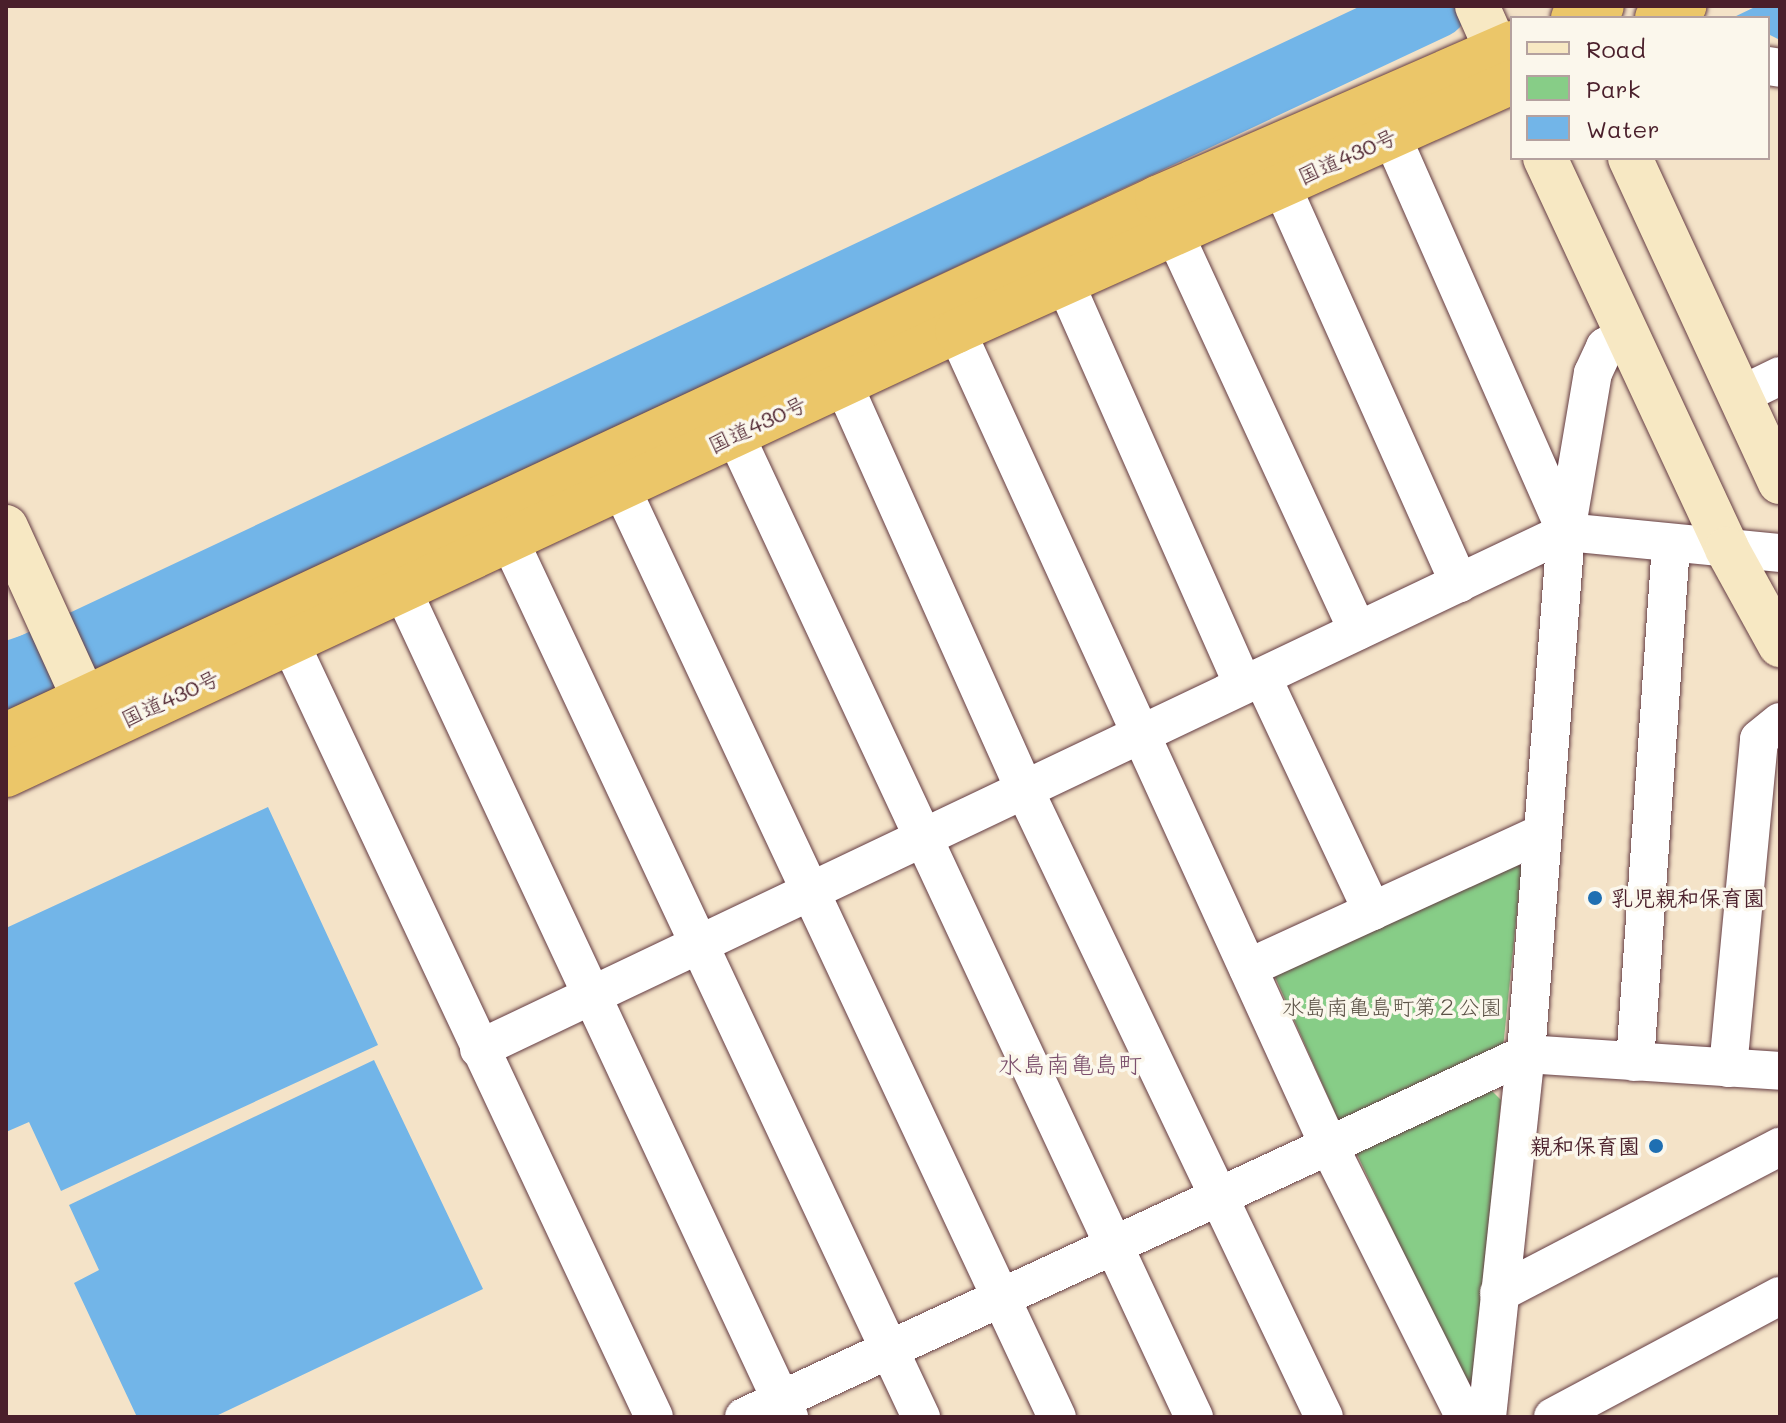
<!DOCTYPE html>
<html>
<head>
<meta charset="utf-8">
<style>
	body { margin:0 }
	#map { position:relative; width:1786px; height:1423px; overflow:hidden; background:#f4e3c8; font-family:Mali,"Klee One",sans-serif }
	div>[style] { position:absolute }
	.green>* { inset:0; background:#87cd87 }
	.water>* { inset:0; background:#72b5e8 }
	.stream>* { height:11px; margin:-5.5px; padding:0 5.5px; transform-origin:5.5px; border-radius:5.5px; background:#72b5e8 }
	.river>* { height:64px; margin:-32px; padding:0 32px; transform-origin:32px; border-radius:32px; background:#72b5e8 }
	.roads { filter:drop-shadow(0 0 2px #643c43) drop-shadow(0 0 2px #643c43) }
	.street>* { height:38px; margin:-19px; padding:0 19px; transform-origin:19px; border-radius:19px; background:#fff }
	.secondary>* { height:44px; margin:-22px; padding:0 22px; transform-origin:22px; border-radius:22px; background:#f7e8c3 }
	.highway>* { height:44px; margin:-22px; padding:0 22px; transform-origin:22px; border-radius:22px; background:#ebc669 }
	.dots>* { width:22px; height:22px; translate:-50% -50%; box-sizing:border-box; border:4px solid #fbf7ec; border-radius:50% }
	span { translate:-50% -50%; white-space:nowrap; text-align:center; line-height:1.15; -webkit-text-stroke:7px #fbf7ec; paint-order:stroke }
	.street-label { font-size:22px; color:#4a1f2b }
	.poi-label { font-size:22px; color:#4a1f2b; font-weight:700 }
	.left { translate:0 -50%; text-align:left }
	.right { translate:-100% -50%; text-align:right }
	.park-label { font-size:22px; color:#5c5347 }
	.neighbourhood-label { font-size:24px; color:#7b4f6c }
	.frame { position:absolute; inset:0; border:8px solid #4a1f2b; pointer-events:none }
	.legend { position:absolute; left:1510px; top:16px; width:260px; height:144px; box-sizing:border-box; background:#fbf7ec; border:2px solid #b4a19f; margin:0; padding:10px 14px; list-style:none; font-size:24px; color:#4a1f2b }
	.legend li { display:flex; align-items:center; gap:16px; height:40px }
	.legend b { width:40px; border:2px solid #b4a19f }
</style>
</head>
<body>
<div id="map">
	<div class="green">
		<div style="clip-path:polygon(1523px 853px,1503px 1048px,1341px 1126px,1272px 970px)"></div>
		<div style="clip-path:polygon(1490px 1089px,1501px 1100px,1472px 1399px,1355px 1150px)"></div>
	</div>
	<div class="water">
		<div style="clip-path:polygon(1757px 6px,1780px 6px,1780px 40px,1768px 34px,1768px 18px,1732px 18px)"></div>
		<div style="clip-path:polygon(268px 807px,378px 1045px,61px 1191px,29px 1122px,6px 1132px,6px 928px)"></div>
		<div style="clip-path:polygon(374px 1060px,483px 1289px,214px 1417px,137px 1417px,74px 1283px,99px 1270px,69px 1205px)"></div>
	</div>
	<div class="stream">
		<div style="left:59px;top:627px;width:1462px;rotate:-25.13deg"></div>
		<div style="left:6px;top:646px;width:39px;rotate:-19deg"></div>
	</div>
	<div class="river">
		<div style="left:6px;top:678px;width:1580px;rotate:-25.17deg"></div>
	</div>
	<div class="roads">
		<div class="street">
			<div style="left:1768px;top:66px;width:12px;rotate:9deg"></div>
			<div style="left:1380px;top:110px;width:461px;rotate:66.2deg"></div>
			<div style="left:1269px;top:158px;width:466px;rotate:65.9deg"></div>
			<div style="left:1161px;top:205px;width:469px;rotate:65.2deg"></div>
			<div style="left:1053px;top:256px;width:469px;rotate:66.1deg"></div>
			<div style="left:945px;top:306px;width:924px;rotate:65.43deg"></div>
			<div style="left:1329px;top:1146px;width:303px;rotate:63.4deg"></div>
			<div style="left:831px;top:357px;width:473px;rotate:65.9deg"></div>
			<div style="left:1024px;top:789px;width:696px;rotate:64.47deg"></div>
			<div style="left:1741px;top:395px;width:43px;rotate:-26deg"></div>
			<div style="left:723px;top:409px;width:1113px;rotate:64.96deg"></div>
			<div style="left:608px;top:460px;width:1057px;rotate:64.87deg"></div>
			<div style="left:497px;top:514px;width:998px;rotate:64.85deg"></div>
			<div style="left:390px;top:564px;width:942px;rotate:64.93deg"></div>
			<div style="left:277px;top:615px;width:886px;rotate:64.82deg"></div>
			<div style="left:1262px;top:677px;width:259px;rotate:64.8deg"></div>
			<div style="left:1248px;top:968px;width:324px;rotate:-24.6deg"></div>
			<div style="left:479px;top:1049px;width:1204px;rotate:-25.44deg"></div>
			<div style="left:1566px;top:532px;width:215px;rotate:5.6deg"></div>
			<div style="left:1635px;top:1062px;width:519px;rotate:-86.02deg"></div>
			<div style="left:1728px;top:1068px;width:330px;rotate:-84.6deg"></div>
			<div style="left:1759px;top:739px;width:27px;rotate:-39deg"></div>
			<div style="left:1499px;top:1293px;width:317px;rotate:-27.5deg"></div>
			<div style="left:744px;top:1417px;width:862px;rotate:-24.9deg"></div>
			<div style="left:1526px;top:1054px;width:255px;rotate:3.8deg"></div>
			<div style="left:1487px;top:1417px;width:365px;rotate:-83.9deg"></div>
			<div style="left:1526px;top:1054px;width:524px;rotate:-85.62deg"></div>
			<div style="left:1566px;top:532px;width:161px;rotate:-80.4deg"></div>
			<div style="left:1593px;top:373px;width:29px;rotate:-65deg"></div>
			<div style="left:1605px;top:347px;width:26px;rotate:-31deg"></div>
			<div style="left:1553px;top:1417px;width:257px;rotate:-28.1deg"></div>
		</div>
		<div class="secondary">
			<div style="left:1477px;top:6px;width:83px;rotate:65.9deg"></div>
			<div style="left:1545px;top:158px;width:431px;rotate:65deg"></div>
			<div style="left:1727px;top:549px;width:110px;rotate:61.1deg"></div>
			<div style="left:1630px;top:158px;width:357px;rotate:65.2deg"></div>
			<div style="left:6px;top:527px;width:224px;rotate:65.5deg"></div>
		</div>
		<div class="highway">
			<div style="left:1573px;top:18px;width:31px;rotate:-22deg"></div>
			<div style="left:1657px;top:18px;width:30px;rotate:-24deg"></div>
			<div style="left:6px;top:735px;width:1270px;rotate:-25.01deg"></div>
			<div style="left:1157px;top:198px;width:387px;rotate:-23.6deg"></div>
			<div style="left:6px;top:775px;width:1050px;rotate:-25.03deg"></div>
			<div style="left:957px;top:331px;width:608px;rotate:-24.16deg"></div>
		</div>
	</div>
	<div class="dots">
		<div style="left:1595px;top:898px;background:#1f6fb2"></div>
		<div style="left:1656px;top:1146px;background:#1f6fb2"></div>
	</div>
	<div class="street-label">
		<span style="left:1347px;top:156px;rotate:-24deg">国道430号</span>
		<span style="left:757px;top:424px;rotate:-25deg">国道430号</span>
		<span style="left:170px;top:698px;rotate:-25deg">国道430号</span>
	</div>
	<div class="poi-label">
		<span class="left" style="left:1611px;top:898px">乳児親和保育園</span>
		<span class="right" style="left:1640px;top:1146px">親和保育園</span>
	</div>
	<div class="park-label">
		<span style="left:1392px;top:1007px">水島南亀島町第２公園</span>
	</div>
	<div class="neighbourhood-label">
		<span style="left:1070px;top:1064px">水島南亀島町</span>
	</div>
	<div class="frame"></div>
	<ul class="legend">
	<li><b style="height:10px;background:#f7e8c3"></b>Road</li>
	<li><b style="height:22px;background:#87cd87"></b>Park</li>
	<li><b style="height:22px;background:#72b5e8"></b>Water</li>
	</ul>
</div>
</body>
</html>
